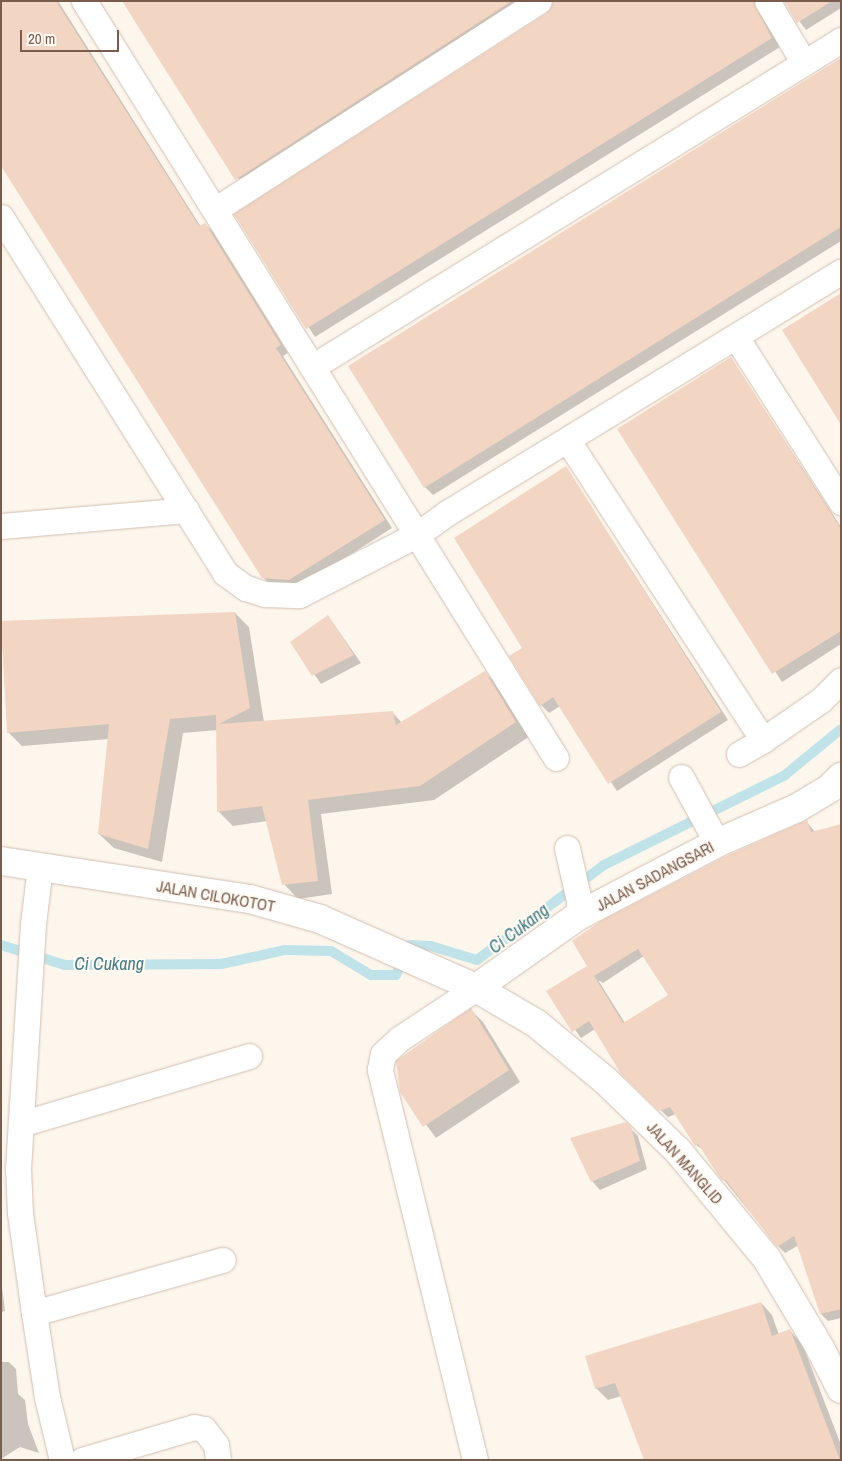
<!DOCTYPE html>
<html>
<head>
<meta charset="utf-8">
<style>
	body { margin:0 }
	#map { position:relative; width:842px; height:1461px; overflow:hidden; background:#fdf6ec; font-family:"Archivo Narrow",sans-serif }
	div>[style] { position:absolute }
	.shadow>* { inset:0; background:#0003 }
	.stream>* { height:10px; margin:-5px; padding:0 5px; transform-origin:5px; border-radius:5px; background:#bfe3e8 }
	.building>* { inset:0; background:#f3d5c3 }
	.roads { filter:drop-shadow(0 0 1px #d1beb0) drop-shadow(0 0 1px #d1beb0) }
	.minor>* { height:25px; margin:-12.5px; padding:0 12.5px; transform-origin:12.5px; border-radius:12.5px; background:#fff }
	.tertiary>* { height:28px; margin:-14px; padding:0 14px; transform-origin:14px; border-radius:14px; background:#fff }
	span { translate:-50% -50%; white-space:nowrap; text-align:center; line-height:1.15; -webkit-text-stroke:4px #fffaf3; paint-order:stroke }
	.street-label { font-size:16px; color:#7a5c4d }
	.water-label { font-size:18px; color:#437c86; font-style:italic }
	.frame { position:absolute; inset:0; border:2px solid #7a5c4d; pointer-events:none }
	.scale { position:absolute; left:20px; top:30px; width:99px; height:22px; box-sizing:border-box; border:2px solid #7a5c4d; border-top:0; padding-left:6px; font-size:15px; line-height:18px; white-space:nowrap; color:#7a5c4d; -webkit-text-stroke:4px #fffaf3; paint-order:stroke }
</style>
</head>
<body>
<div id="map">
	<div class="shadow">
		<div style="clip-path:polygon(1px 1px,58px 1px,201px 227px,205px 224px,213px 232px,288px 353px,283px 356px,392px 528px,298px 588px,272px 586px,263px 577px)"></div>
		<div style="clip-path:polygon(124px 1px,532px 1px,244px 187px)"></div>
		<div style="clip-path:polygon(554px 1px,765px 1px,760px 11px,780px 47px,315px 337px,236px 215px,548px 14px)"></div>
		<div style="clip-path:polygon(784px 1px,841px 1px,841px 8px,806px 30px)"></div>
		<div style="clip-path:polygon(841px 60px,841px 241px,433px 495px,425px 487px)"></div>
		<div style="clip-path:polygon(731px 359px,841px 527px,841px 644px,782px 682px,619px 429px)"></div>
		<div style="clip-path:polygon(566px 468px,728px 720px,617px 791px,560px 706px,549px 713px,541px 705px)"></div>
		<div style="clip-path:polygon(235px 613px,249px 627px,264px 722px,392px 712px,402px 723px,484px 672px,499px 686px,530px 736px,434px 800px,321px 814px,332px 894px,298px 899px,284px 884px,267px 821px,233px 826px,218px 811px,218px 730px,183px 733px,162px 862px,114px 848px,99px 834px,109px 739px,22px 746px,8px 732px,1px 622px)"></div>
		<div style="clip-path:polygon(328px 616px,361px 663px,321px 684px,292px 642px)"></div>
		<div style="clip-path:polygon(evenodd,807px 822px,815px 832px,841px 825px,841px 1318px,828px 1321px,821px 1314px,799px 1245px,785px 1253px,778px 1246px,724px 1180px,705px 1151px,696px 1145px,676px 1114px,668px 1117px,622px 1073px,595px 1029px,581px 1038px,548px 992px,807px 822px,644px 956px,669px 996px,625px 1023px,598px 980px,603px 983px,644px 956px)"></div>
		<div style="clip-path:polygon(471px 1010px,483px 1022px,520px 1082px,436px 1138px,402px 1092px,397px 1062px)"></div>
		<div style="clip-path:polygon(626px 1124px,638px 1136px,647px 1169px,600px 1190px,592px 1181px)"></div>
		<div style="clip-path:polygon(1px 1279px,5px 1311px,1px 1312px)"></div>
		<div style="clip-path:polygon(761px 1303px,772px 1315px,779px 1335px,790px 1331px,802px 1343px,841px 1445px,841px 1460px,646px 1460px,621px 1396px,608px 1400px,596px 1388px)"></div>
		<div style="clip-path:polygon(1px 1362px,9px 1362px,16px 1369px,18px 1394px,25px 1400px,28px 1424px,39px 1453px,20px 1447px,1px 1459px)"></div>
	</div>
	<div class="stream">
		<div style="left:1px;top:945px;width:67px;rotate:17.4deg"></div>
		<div style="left:65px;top:965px;width:156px;rotate:-0.4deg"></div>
		<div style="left:221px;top:964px;width:66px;rotate:-12.3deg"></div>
		<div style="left:285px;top:950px;width:46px;rotate:1.2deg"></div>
		<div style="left:331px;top:951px;width:47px;rotate:31deg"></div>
		<div style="left:371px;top:975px;width:25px"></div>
		<div style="left:396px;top:975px;width:33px;rotate:-65deg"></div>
		<div style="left:410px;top:945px;width:21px;rotate:3deg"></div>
		<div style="left:431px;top:946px;width:48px;rotate:16.9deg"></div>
		<div style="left:477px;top:960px;width:159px;rotate:-36.8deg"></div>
		<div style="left:604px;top:865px;width:202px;rotate:-26.4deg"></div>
		<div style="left:785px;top:775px;width:72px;rotate:-39.4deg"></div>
	</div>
	<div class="building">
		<div style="clip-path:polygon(1px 1px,56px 1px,199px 226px,205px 223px,281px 345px,276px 348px,385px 520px,289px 580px,262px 578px,1px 166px)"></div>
		<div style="clip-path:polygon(122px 1px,512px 1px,235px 180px)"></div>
		<div style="clip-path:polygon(553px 1px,753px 1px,772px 38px,306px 329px,234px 214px,547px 13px)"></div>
		<div style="clip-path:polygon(784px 1px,832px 1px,797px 23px)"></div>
		<div style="clip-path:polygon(841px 58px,841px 227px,424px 488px,348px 366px)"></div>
		<div style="clip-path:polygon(841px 293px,841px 425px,782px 330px)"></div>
		<div style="clip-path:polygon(731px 357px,841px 529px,841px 631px,772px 674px,617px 429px)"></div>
		<div style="clip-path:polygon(566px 466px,721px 712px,608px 784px,553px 697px,540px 706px,509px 656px,522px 648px,454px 538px)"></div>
		<div style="clip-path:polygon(235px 612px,250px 708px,219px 724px,393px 711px,396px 725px,485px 671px,516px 722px,420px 786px,308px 800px,318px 881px,282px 885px,262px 806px,217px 812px,216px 715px,170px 719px,148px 849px,98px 834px,109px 724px,7px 733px,1px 621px)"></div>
		<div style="clip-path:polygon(328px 615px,354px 655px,312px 676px,290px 642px)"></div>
		<div style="clip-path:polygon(evenodd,807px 820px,811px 832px,841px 824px,841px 1309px,820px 1314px,794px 1236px,777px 1247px,725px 1179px,723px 1181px,718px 1175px,698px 1144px,695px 1146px,670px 1107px,659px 1111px,621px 1074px,589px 1021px,572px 1032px,546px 991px,587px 966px,572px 941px,601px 921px,724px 857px,807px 820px,638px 949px,668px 995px,623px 1023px,591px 971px,594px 976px,638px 949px)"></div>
		<div style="clip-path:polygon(471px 1008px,509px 1070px,423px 1127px,400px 1092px,396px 1061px)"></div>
		<div style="clip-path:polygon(626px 1122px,631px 1127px,640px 1161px,591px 1182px,570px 1138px)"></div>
		<div style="clip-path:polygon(761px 1302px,772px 1336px,790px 1329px,840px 1460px,644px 1460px,615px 1383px,595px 1389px,585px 1356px)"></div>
	</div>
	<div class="roads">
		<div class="minor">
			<div style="left:84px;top:1px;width:892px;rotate:58.06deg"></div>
			<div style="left:767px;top:1px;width:72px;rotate:59.2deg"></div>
			<div style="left:216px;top:209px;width:384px;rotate:-32.8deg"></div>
			<div style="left:1px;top:217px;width:421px;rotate:57.8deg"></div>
			<div style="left:225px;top:573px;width:26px;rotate:36deg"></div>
			<div style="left:246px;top:588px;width:20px;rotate:18deg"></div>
			<div style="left:265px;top:594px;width:34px;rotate:2deg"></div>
			<div style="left:299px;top:595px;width:134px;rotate:-27.1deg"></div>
			<div style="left:418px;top:534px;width:36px;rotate:-36deg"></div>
			<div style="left:447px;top:513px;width:462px;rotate:-31.5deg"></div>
			<div style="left:736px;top:337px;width:196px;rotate:57.5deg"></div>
			<div style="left:312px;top:367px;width:622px;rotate:-31.72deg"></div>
			<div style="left:568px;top:441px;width:357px;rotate:56.9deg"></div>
			<div style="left:763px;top:740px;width:70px;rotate:-34.6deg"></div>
			<div style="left:821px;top:700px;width:28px;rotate:-45deg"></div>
			<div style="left:1px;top:526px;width:186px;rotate:-4.9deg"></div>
			<div style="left:739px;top:754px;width:28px;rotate:-30deg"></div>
			<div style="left:681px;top:777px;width:75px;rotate:61.4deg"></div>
			<div style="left:567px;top:848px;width:54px;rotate:77.2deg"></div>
			<div style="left:579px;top:901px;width:15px;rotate:94deg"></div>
			<div style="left:40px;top:867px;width:57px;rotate:97deg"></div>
			<div style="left:33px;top:924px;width:244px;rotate:93.5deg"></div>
			<div style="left:18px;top:1168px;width:45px;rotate:87.5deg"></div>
			<div style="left:20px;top:1213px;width:101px;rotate:82deg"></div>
			<div style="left:34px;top:1313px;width:85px;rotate:81.2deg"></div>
			<div style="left:47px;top:1397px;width:65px;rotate:76.6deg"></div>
			<div style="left:21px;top:1124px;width:238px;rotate:-16.6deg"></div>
			<div style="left:34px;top:1313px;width:196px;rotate:-15.7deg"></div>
			<div style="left:82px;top:1460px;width:117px;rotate:-16.4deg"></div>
			<div style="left:194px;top:1427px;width:10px;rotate:11deg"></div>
			<div style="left:204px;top:1429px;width:20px;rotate:53deg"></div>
			<div style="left:216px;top:1445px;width:15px;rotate:82deg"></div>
			<div style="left:475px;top:1460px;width:402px;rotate:-103.7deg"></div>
			<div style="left:380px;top:1069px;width:15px;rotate:-79deg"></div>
			<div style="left:383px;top:1054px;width:22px;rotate:-43deg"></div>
			<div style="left:399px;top:1039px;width:92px;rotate:-33.5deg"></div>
		</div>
		<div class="tertiary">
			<div style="left:1px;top:861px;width:252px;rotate:8.7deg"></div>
			<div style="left:250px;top:899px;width:73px;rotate:15.9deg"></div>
			<div style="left:320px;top:919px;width:171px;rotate:23.9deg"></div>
			<div style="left:476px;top:988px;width:71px;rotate:30.5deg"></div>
			<div style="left:537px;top:1024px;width:89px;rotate:39.6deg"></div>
			<div style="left:606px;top:1081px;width:100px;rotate:44.2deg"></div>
			<div style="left:678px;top:1151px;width:140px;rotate:50.5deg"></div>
			<div style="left:767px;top:1259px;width:104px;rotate:59.2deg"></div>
			<div style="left:820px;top:1348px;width:46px;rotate:62.9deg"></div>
			<div style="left:476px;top:988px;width:125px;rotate:-35.2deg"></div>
			<div style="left:578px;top:916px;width:157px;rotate:-27.7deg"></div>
			<div style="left:717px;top:843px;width:87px;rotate:-23.6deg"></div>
			<div style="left:797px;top:808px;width:39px;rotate:-31deg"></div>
			<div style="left:830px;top:788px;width:16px;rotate:-45deg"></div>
		</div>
	</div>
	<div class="street-label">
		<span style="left:655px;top:876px;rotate:-28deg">JALAN SADANGSARI</span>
		<span style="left:216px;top:896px;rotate:10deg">JALAN CILOKOTOT</span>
		<span style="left:685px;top:1163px;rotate:48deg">JALAN MANGLID</span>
	</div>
	<div class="water-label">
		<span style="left:519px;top:929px;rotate:-37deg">Ci Cukang</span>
		<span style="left:109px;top:964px">Ci Cukang</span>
	</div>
	<div class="frame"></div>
	<div class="scale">20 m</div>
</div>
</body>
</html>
